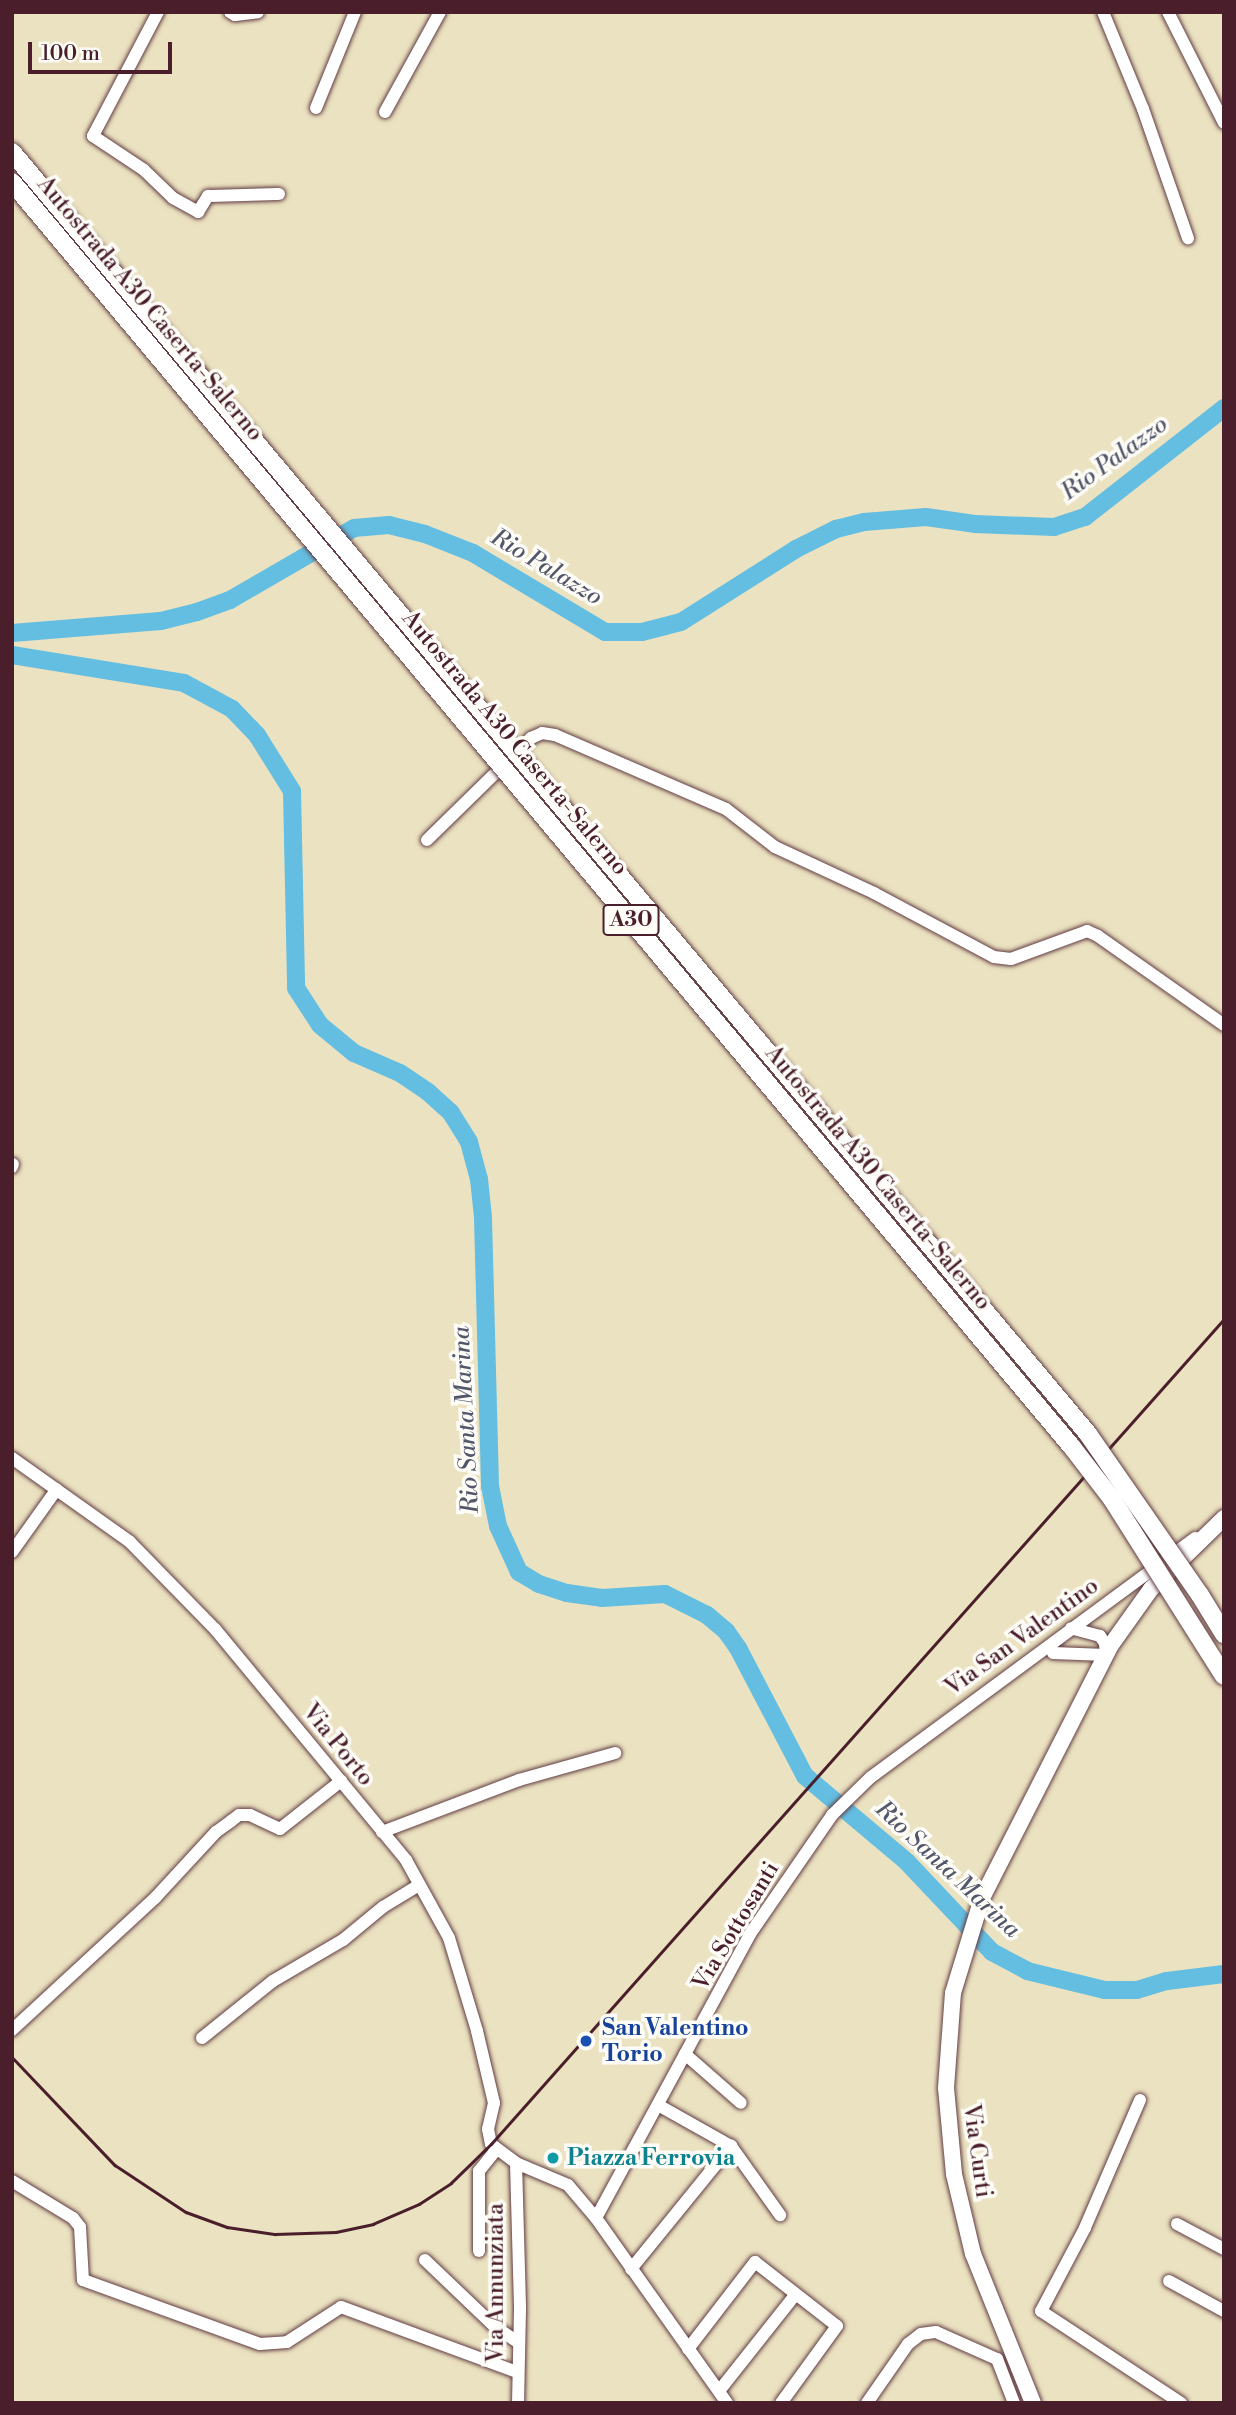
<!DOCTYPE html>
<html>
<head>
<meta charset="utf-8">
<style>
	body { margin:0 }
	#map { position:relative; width:1236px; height:2415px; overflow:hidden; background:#ebe2c1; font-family:"Libre Bodoni",serif }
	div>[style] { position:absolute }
	.river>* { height:18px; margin:-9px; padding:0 9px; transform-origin:9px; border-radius:9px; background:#63bee1 }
	.roads { filter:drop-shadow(0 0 2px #623c42) drop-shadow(0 0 2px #623c42) }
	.minor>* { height:12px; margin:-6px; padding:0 6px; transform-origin:6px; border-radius:6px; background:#fff }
	.major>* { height:16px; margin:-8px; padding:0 8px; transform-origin:8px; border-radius:8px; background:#fff }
	.rail>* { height:2.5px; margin:-1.25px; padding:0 1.25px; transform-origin:1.25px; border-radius:1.25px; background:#4a1f2b }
	.bridges { filter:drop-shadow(0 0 2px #623c42) drop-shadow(0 0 2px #623c42) }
	.highway-bridge>* { height:18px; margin:-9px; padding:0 9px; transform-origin:9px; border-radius:9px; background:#fff }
	.dots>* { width:19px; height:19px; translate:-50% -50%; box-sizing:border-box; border:4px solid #fdfcf7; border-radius:50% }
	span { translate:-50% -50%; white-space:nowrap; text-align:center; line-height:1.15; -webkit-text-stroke:7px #fdfcf7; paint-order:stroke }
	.shield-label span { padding:2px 5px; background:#fdfcf7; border:2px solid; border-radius:5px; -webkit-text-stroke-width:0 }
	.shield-label { font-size:21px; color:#4a1f2b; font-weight:700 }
	.street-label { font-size:23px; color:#4a1f2b }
	.transit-label { font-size:23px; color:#164399; font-weight:700 }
	.left { translate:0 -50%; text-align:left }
	.culture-label { font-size:23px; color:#0d838f; font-weight:700 }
	.water-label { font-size:24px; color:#53576b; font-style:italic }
	.frame { position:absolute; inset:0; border:14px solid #4a1f2b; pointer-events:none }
	.scale { position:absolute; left:28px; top:42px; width:144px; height:32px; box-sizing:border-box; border:4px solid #4a1f2b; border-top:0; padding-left:9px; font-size:21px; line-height:24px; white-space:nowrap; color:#4a1f2b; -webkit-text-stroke:5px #fdfcf7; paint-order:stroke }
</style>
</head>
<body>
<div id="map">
	<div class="river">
		<div style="left:12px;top:633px;width:149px;rotate:-4.6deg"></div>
		<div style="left:161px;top:621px;width:37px;rotate:-14deg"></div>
		<div style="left:197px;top:612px;width:35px;rotate:-20deg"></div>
		<div style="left:230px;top:600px;width:143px;rotate:-30.1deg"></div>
		<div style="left:354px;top:528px;width:35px;rotate:-5deg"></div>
		<div style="left:389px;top:525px;width:37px;rotate:14deg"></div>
		<div style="left:425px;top:534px;width:52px;rotate:21.6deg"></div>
		<div style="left:473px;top:553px;width:154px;rotate:30.9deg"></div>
		<div style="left:605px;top:632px;width:37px"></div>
		<div style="left:642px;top:632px;width:40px;rotate:-14.4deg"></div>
		<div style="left:681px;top:622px;width:136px;rotate:-32.4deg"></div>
		<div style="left:796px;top:549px;width:45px;rotate:-26.6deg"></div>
		<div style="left:836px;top:529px;width:29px;rotate:-14deg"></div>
		<div style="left:864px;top:522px;width:62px;rotate:-4.6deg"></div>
		<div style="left:926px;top:517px;width:49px;rotate:8.1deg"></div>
		<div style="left:975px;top:524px;width:79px;rotate:2.2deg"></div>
		<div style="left:1054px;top:527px;width:33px;rotate:-18deg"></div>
		<div style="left:1085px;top:517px;width:177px;rotate:-38.1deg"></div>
		<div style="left:12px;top:655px;width:174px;rotate:9.2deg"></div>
		<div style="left:184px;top:683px;width:55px;rotate:28.4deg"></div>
		<div style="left:232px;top:709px;width:36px;rotate:46deg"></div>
		<div style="left:257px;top:735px;width:66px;rotate:58deg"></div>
		<div style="left:292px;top:791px;width:197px;rotate:88.8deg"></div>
		<div style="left:296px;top:988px;width:44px;rotate:57deg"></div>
		<div style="left:320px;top:1025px;width:44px;rotate:39.5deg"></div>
		<div style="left:354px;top:1053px;width:50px;rotate:23.5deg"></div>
		<div style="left:400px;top:1073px;width:34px;rotate:34deg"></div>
		<div style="left:428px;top:1092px;width:31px;rotate:42deg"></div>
		<div style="left:451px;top:1113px;width:34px;rotate:58deg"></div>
		<div style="left:469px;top:1142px;width:38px;rotate:75deg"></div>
		<div style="left:479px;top:1179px;width:39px;rotate:84deg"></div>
		<div style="left:483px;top:1218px;width:268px;rotate:88.5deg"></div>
		<div style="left:490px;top:1486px;width:41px;rotate:78.7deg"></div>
		<div style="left:498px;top:1526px;width:51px;rotate:65.5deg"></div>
		<div style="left:519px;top:1572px;width:23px;rotate:31deg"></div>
		<div style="left:539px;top:1584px;width:29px;rotate:18deg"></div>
		<div style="left:567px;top:1593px;width:35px;rotate:8deg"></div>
		<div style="left:602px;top:1598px;width:63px;rotate:-3.6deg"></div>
		<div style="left:665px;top:1594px;width:47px;rotate:26.6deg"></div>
		<div style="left:707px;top:1615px;width:25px;rotate:40deg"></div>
		<div style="left:726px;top:1631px;width:21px;rotate:55deg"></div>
		<div style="left:738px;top:1648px;width:144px;rotate:62.4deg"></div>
		<div style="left:805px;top:1776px;width:133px;rotate:40.1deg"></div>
		<div style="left:907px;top:1862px;width:124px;rotate:46.6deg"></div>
		<div style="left:992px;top:1952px;width:40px;rotate:28deg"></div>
		<div style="left:1027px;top:1971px;width:80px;rotate:13.7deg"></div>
		<div style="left:1105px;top:1990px;width:32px"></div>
		<div style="left:1137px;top:1990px;width:31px;rotate:-17deg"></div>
		<div style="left:1167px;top:1981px;width:57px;rotate:-7deg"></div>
	</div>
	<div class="roads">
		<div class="minor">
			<div style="left:158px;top:12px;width:140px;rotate:117.7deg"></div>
			<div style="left:93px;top:136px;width:61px;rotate:33.7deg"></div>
			<div style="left:144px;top:170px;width:40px;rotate:44deg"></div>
			<div style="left:173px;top:198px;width:29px;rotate:29deg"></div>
			<div style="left:198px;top:212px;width:19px;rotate:-58deg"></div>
			<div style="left:208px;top:196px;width:71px;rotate:-1.6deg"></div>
			<div style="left:230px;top:12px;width:6px;rotate:31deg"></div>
			<div style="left:235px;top:15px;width:23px;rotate:-7deg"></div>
			<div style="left:1103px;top:12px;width:105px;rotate:67.6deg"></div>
			<div style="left:1143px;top:109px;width:137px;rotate:70.8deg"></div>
			<div style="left:1168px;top:12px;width:124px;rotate:63.2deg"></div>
			<div style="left:316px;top:108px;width:104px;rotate:-67.9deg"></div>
			<div style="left:385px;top:112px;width:114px;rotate:-61.2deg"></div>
			<div style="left:427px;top:840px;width:146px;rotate:-44.4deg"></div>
			<div style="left:531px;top:738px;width:12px;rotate:-24deg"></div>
			<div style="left:542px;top:733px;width:13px;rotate:9deg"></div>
			<div style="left:555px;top:735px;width:186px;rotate:23.4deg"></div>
			<div style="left:726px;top:809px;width:62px;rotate:37.8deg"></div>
			<div style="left:775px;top:847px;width:109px;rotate:24.9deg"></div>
			<div style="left:874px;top:893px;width:136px;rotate:28.1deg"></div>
			<div style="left:994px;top:957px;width:17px;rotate:7deg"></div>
			<div style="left:1011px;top:959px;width:81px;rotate:-20.2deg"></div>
			<div style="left:1087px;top:931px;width:12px;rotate:24deg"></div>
			<div style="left:1098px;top:936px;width:154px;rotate:35.2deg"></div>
			<div style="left:12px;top:1167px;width:3px;rotate:-72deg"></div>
			<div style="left:12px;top:1458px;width:145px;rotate:35.4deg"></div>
			<div style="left:130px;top:1542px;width:122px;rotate:45.7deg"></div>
			<div style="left:215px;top:1629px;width:300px;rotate:50.4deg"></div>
			<div style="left:406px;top:1860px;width:89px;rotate:61.1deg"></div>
			<div style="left:449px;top:1938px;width:97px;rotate:73.2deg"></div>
			<div style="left:477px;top:2031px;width:74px;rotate:76.7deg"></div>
			<div style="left:494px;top:2103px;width:27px;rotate:103deg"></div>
			<div style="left:488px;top:2129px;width:15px;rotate:79deg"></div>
			<div style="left:491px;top:2144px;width:31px;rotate:37deg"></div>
			<div style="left:516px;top:2163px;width:56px;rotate:22.9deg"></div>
			<div style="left:568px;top:2185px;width:43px;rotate:49.7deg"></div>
			<div style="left:12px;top:1552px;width:77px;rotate:-54.5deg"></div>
			<div style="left:1053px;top:1653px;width:53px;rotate:2.2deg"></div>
			<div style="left:1106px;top:1655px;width:12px;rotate:-95deg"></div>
			<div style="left:1105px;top:1643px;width:9px;rotate:-126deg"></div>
			<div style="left:1100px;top:1636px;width:30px;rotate:-165deg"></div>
			<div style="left:382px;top:1832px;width:147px;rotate:-20.8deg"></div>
			<div style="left:519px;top:1780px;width:100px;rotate:-15.7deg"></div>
			<div style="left:12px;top:2030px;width:195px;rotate:-42.7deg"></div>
			<div style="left:155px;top:1898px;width:90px;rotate:-47.3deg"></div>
			<div style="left:216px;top:1832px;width:19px;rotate:-36deg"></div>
			<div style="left:231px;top:1821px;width:10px;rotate:-37deg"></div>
			<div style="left:239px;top:1815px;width:11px"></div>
			<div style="left:250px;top:1815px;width:33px;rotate:25deg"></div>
			<div style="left:280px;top:1829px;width:78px;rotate:-38.2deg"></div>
			<div style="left:202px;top:2038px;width:91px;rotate:-38.8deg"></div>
			<div style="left:273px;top:1981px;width:81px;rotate:-30.4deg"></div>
			<div style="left:343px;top:1940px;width:52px;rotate:-39.5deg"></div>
			<div style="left:383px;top:1907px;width:42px;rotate:-31.4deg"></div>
			<div style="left:685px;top:2054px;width:74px;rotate:41.2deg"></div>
			<div style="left:1140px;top:2100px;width:139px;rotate:113.3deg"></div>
			<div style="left:1085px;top:2228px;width:94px;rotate:117.9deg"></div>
			<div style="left:1041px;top:2311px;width:168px;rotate:33.3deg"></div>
			<div style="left:658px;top:2105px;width:84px;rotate:29.3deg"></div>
			<div style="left:731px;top:2146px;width:85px;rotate:54.6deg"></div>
			<div style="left:516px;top:2163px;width:146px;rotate:88.4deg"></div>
			<div style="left:520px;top:2309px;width:94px;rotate:91.2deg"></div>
			<div style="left:12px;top:2181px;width:71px;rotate:31.2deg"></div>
			<div style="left:73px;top:2218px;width:11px;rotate:52deg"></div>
			<div style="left:80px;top:2227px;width:53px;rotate:86.8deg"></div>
			<div style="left:83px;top:2280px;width:188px;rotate:19.9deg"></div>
			<div style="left:260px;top:2344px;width:27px;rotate:-4deg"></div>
			<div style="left:287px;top:2342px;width:64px;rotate:-32.9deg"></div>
			<div style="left:341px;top:2307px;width:188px;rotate:20.3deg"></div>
			<div style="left:1177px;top:2224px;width:53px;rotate:28deg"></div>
			<div style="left:479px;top:2251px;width:80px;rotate:-90deg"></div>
			<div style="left:479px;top:2171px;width:27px;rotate:-51deg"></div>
			<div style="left:425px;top:2260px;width:95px;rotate:43.7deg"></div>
			<div style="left:494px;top:2326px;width:29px;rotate:34deg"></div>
			<div style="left:631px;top:2269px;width:159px;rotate:-50.9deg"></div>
			<div style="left:1169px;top:2281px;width:63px;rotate:28.6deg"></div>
			<div style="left:688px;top:2349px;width:110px;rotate:-52.4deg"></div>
			<div style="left:755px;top:2262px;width:104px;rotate:38deg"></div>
			<div style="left:837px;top:2326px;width:95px;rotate:126deg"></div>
			<div style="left:719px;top:2391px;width:122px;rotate:-51.6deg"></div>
			<div style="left:727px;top:2403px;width:227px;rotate:-125.3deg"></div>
			<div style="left:596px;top:2218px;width:323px;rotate:-61.5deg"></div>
			<div style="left:750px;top:1934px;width:145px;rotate:-55.4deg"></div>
			<div style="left:832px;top:1815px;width:54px;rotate:-44.3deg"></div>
			<div style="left:871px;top:1777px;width:403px;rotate:-36.4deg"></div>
			<div style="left:867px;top:2403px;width:72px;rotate:-55.2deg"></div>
			<div style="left:908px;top:2344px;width:16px;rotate:-38deg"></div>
			<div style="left:921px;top:2334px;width:15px;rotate:-8deg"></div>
			<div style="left:936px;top:2332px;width:67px;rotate:23.9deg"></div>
			<div style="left:997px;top:2359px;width:47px;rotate:68.9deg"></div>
		</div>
		<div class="major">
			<div style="left:1033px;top:2403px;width:161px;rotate:-111.9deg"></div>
			<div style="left:973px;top:2254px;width:82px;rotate:-103.4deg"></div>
			<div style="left:954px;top:2174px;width:86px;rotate:-95.3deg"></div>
			<div style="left:946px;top:2088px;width:95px;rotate:-85.8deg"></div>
			<div style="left:953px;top:1993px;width:99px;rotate:-73deg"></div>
			<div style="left:982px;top:1898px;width:284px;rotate:-63deg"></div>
			<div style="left:1111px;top:1645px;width:69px;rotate:-54.5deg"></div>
			<div style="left:1151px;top:1589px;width:102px;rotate:-44.2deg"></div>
		</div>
	</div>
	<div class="rail">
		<div style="left:12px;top:2057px;width:149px;rotate:46.4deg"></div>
		<div style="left:115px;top:2165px;width:85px;rotate:33.5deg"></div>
		<div style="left:186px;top:2212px;width:44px;rotate:20.1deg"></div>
		<div style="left:227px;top:2227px;width:49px;rotate:8.3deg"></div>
		<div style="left:275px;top:2234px;width:61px;rotate:-1.9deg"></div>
		<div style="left:336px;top:2232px;width:38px;rotate:-12deg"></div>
		<div style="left:373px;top:2224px;width:50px;rotate:-23.5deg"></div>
		<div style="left:419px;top:2204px;width:38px;rotate:-33deg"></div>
		<div style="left:451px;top:2183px;width:56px;rotate:-44.3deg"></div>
		<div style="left:491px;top:2144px;width:1104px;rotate:-48.38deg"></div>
	</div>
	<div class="bridges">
		<div class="highway-bridge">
			<div style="left:12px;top:152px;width:1674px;rotate:49.99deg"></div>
			<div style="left:1088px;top:1434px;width:196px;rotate:55.2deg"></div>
			<div style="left:1200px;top:1595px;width:46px;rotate:58.4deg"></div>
			<div style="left:12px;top:182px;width:1650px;rotate:50.04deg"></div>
			<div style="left:1072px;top:1447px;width:66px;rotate:52.4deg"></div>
			<div style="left:1112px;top:1499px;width:209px;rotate:57.7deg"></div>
		</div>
	</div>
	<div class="dots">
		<div style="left:586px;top:2041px;background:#1a4fb4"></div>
		<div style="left:553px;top:2158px;background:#0f9aa8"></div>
	</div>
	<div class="shield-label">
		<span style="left:631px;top:920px">A30</span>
	</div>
	<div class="street-label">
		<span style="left:150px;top:309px;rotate:50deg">Autostrada A30 Caserta-Salerno</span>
		<span style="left:515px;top:743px;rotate:50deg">Autostrada A30 Caserta-Salerno</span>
		<span style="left:878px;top:1178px;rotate:50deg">Autostrada A30 Caserta-Salerno</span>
		<span style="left:1022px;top:1637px;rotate:-36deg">Via San Valentino</span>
		<span style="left:338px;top:1745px;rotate:51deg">Via Porto</span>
		<span style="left:736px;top:1926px;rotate:-59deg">Via Sottosanti</span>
		<span style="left:977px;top:2151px;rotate:82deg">Via Curti</span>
		<span style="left:496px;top:2283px;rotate:-90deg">Via Annunziata</span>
	</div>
	<div class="transit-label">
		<span class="left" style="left:602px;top:2041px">San Valentino<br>Torio</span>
	</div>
	<div class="culture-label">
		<span class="left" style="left:567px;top:2158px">Piazza Ferrovia</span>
	</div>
	<div class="water-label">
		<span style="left:1115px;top:459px;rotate:-36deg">Rio Palazzo</span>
		<span style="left:546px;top:568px;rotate:31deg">Rio Palazzo</span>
		<span style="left:467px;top:1420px;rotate:-93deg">Rio Santa Marina</span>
		<span style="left:947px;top:1870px;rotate:43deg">Rio Santa Marina</span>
	</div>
	<div class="frame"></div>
	<div class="scale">100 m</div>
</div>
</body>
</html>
